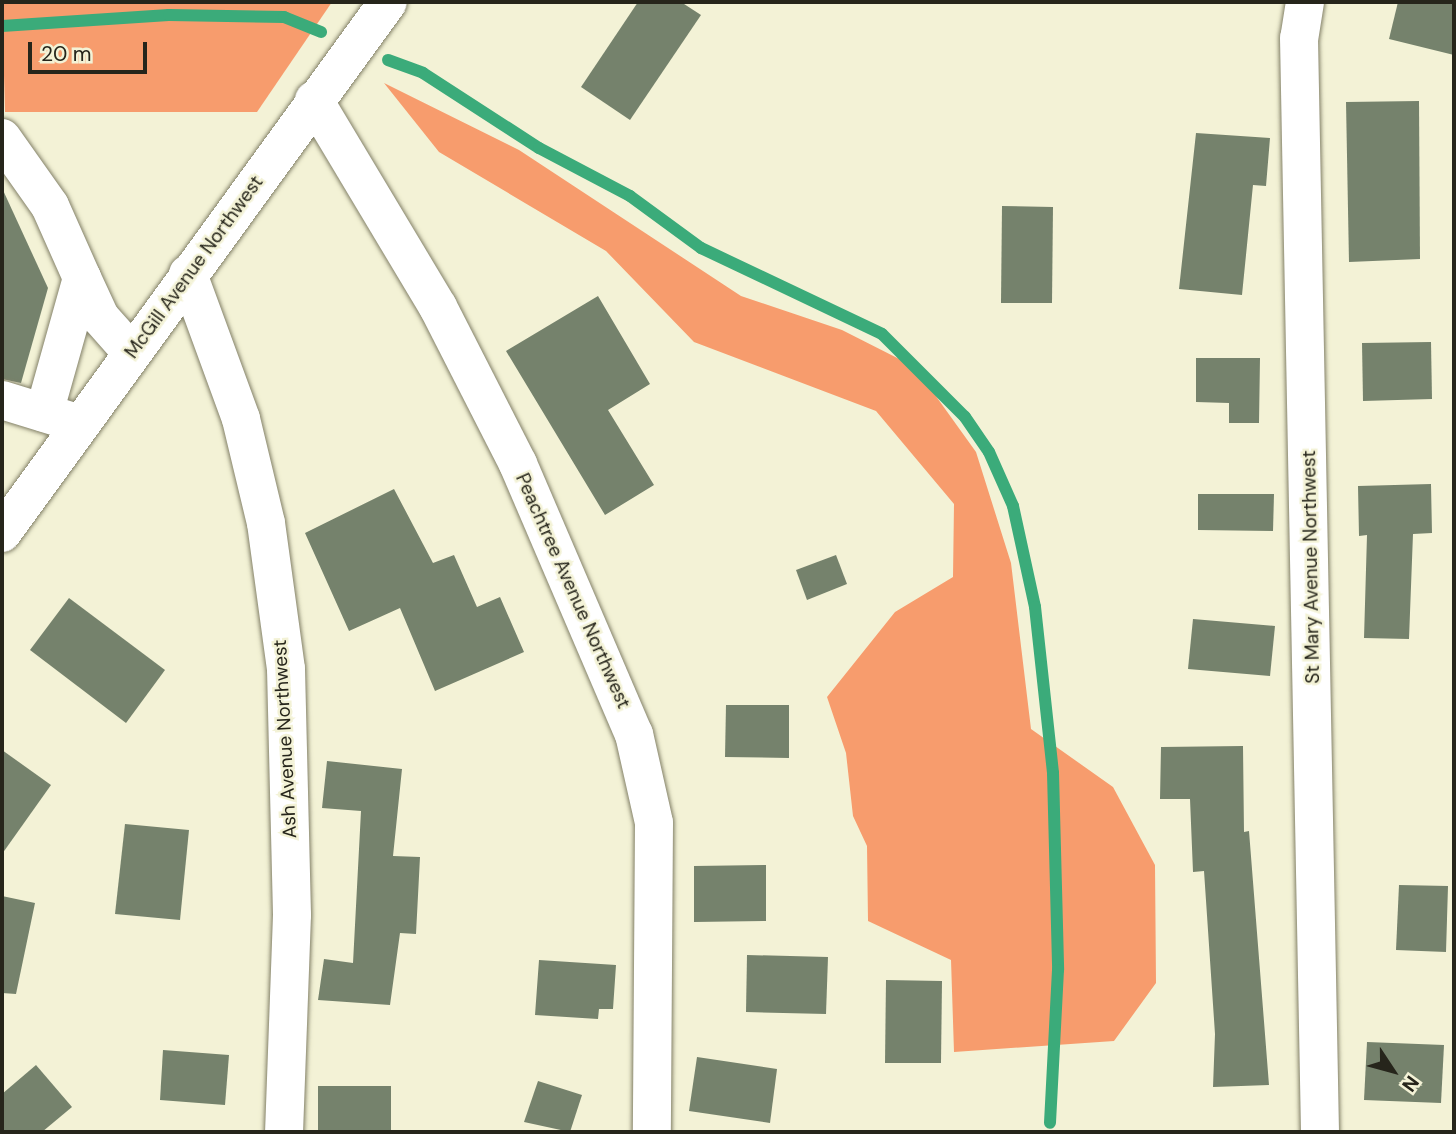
<!DOCTYPE html>
<html>
<head>
<meta charset="utf-8">
<style>
	body { margin:0 }
	#map { position:relative; width:1456px; height:1134px; overflow:hidden; background:#f3f2d6; font-family:"DM Sans",sans-serif }
	div>[style] { position:absolute }
	.forest>* { inset:0; background:#f79c6d }
	.stream>* { height:12px; margin:-6px; padding:0 6px; transform-origin:6px; border-radius:6px; background:#3bab7a }
	.building>* { inset:0; background:#75826c }
	.roads { filter:drop-shadow(0 0 2px #838168) drop-shadow(0 0 2px #838168) }
	.minor>* { height:38px; margin:-19px; padding:0 19px; transform-origin:19px; border-radius:19px; background:#fff }
	span { translate:-50% -50%; white-space:nowrap; text-align:center; line-height:1.15; -webkit-text-stroke:5px #f3f2d6; paint-order:stroke }
	.street-label { font-size:19px; color:#26251b }
	.frame { position:absolute; inset:0; border:4px solid #26251b; pointer-events:none }
	.north { position:absolute; left:1358px; top:1036px; width:70px; height:70px; -webkit-text-stroke:5px #f3f2d6; paint-order:stroke; rotate:126deg; font-size:19px; font-weight:700; line-height:28px; text-align:center; color:#26251b }
	.north::after { content:''; display:block; margin:auto; width:24px; height:32px; background:#26251b; clip-path:polygon(50% 0,100% 100%,50% 72%,0 100%) }
	.scale { position:absolute; left:28px; top:42px; width:119px; height:32px; box-sizing:border-box; border:4px solid #26251b; border-top:0; padding-left:9px; font-size:21px; line-height:24px; white-space:nowrap; color:#26251b; -webkit-text-stroke:5px #f3f2d6; paint-order:stroke }
</style>
</head>
<body>
<div id="map">
	<div class="forest">
		<div style="clip-path:polygon(2px 2px,332px 2px,257px 112px,5px 112px)"></div>
		<div style="clip-path:polygon(384px 83px,519px 150px,741px 296px,842px 330px,915px 367px,976px 452px,1011px 563px,1031px 729px,1113px 787px,1155px 865px,1156px 983px,1114px 1041px,954px 1052px,951px 960px,868px 921px,867px 846px,853px 816px,846px 753px,827px 697px,895px 612px,953px 577px,954px 504px,876px 411px,694px 342px,606px 251px,439px 152px)"></div>
	</div>
	<div class="stream">
		<div style="left:2px;top:26px;width:167px;rotate:-3.8deg"></div>
		<div style="left:169px;top:15px;width:115px;rotate:1deg"></div>
		<div style="left:284px;top:17px;width:40px;rotate:22deg"></div>
		<div style="left:388px;top:60px;width:37px;rotate:20deg"></div>
		<div style="left:423px;top:73px;width:138px;rotate:32.9deg"></div>
		<div style="left:539px;top:148px;width:103px;rotate:27.8deg"></div>
		<div style="left:630px;top:196px;width:88px;rotate:36.2deg"></div>
		<div style="left:701px;top:248px;width:200px;rotate:25.4deg"></div>
		<div style="left:882px;top:334px;width:117px;rotate:45deg"></div>
		<div style="left:965px;top:417px;width:42px;rotate:55.6deg"></div>
		<div style="left:989px;top:452px;width:59px;rotate:66deg"></div>
		<div style="left:1013px;top:506px;width:103px;rotate:77.7deg"></div>
		<div style="left:1035px;top:607px;width:167px;rotate:83.8deg"></div>
		<div style="left:1053px;top:773px;width:197px;rotate:88.5deg"></div>
		<div style="left:1058px;top:970px;width:153px;rotate:93deg"></div>
	</div>
	<div class="building">
		<div style="clip-path:polygon(638px 2px,681px 2px,701px 15px,630px 120px,581px 87px)"></div>
		<div style="clip-path:polygon(1398px 2px,1454px 2px,1454px 55px,1389px 39px)"></div>
		<div style="clip-path:polygon(1419px 101px,1420px 259px,1349px 262px,1346px 102px)"></div>
		<div style="clip-path:polygon(1196px 133px,1270px 138px,1266px 186px,1253px 185px,1242px 295px,1179px 289px)"></div>
		<div style="clip-path:polygon(2px 188px,48px 288px,21px 383px,2px 379px)"></div>
		<div style="clip-path:polygon(1002px 206px,1053px 207px,1052px 303px,1001px 303px)"></div>
		<div style="clip-path:polygon(598px 296px,650px 384px,608px 410px,654px 485px,605px 515px,506px 351px)"></div>
		<div style="clip-path:polygon(1431px 342px,1432px 399px,1363px 401px,1362px 343px)"></div>
		<div style="clip-path:polygon(1196px 358px,1260px 358px,1259px 423px,1229px 423px,1229px 403px,1196px 402px)"></div>
		<div style="clip-path:polygon(1431px 484px,1432px 533px,1413px 534px,1409px 639px,1364px 638px,1367px 535px,1359px 536px,1358px 486px)"></div>
		<div style="clip-path:polygon(394px 489px,433px 563px,454px 555px,477px 607px,500px 597px,524px 652px,435px 691px,400px 608px,349px 631px,305px 533px)"></div>
		<div style="clip-path:polygon(1198px 494px,1274px 494px,1273px 531px,1198px 530px)"></div>
		<div style="clip-path:polygon(836px 555px,847px 584px,807px 600px,796px 570px)"></div>
		<div style="clip-path:polygon(69px 598px,165px 670px,126px 723px,30px 650px)"></div>
		<div style="clip-path:polygon(1193px 619px,1275px 626px,1270px 676px,1188px 669px)"></div>
		<div style="clip-path:polygon(726px 705px,789px 705px,789px 758px,725px 757px)"></div>
		<div style="clip-path:polygon(1243px 746px,1244px 832px,1249px 831px,1269px 1085px,1213px 1087px,1215px 1034px,1204px 871px,1193px 872px,1190px 799px,1160px 799px,1161px 747px)"></div>
		<div style="clip-path:polygon(2px 750px,51px 785px,2px 854px)"></div>
		<div style="clip-path:polygon(327px 761px,402px 769px,393px 856px,420px 857px,416px 934px,400px 933px,390px 1005px,318px 1000px,324px 959px,353px 963px,361px 811px,322px 808px)"></div>
		<div style="clip-path:polygon(125px 824px,189px 830px,180px 920px,115px 914px)"></div>
		<div style="clip-path:polygon(766px 865px,766px 921px,694px 922px,694px 866px)"></div>
		<div style="clip-path:polygon(1399px 885px,1448px 886px,1446px 952px,1396px 950px)"></div>
		<div style="clip-path:polygon(2px 896px,35px 903px,16px 994px,2px 993px)"></div>
		<div style="clip-path:polygon(747px 955px,828px 957px,826px 1014px,746px 1012px)"></div>
		<div style="clip-path:polygon(539px 960px,616px 965px,613px 1009px,599px 1009px,598px 1019px,535px 1015px)"></div>
		<div style="clip-path:polygon(886px 980px,942px 981px,941px 1063px,885px 1063px)"></div>
		<div style="clip-path:polygon(1367px 1042px,1444px 1045px,1441px 1103px,1364px 1100px)"></div>
		<div style="clip-path:polygon(163px 1050px,229px 1055px,225px 1105px,160px 1100px)"></div>
		<div style="clip-path:polygon(697px 1057px,777px 1069px,770px 1123px,689px 1111px)"></div>
		<div style="clip-path:polygon(36px 1065px,72px 1107px,42px 1132px,2px 1132px,2px 1094px)"></div>
		<div style="clip-path:polygon(538px 1081px,582px 1095px,570px 1132px,524px 1122px)"></div>
		<div style="clip-path:polygon(318px 1086px,391px 1086px,391px 1132px,318px 1132px)"></div>
	</div>
	<div class="roads">
		<div class="minor">
			<div style="left:1305px;top:2px;width:36px;rotate:99deg"></div>
			<div style="left:1299px;top:38px;width:1094px;rotate:88.9deg"></div>
			<div style="left:314px;top:100px;width:241px;rotate:59.1deg"></div>
			<div style="left:438px;top:307px;width:176px;rotate:63deg"></div>
			<div style="left:518px;top:464px;width:294px;rotate:66.8deg"></div>
			<div style="left:634px;top:734px;width:91px;rotate:77.3deg"></div>
			<div style="left:654px;top:823px;width:309px;rotate:90.4deg"></div>
			<div style="left:2px;top:138px;width:83px;rotate:54.8deg"></div>
			<div style="left:50px;top:206px;width:79px;rotate:66deg"></div>
			<div style="left:82px;top:278px;width:140px;rotate:105.7deg"></div>
			<div style="left:188px;top:274px;width:154px;rotate:69.9deg"></div>
			<div style="left:241px;top:419px;width:107px;rotate:76.5deg"></div>
			<div style="left:266px;top:523px;width:147px;rotate:82.2deg"></div>
			<div style="left:286px;top:669px;width:246px;rotate:88.6deg"></div>
			<div style="left:292px;top:915px;width:217px;rotate:92.1deg"></div>
			<div style="left:82px;top:278px;width:43px;rotate:65.2deg"></div>
			<div style="left:100px;top:317px;width:48px;rotate:48.4deg"></div>
			<div style="left:2px;top:400px;width:68px;rotate:17.1deg"></div>
			<div style="left:2px;top:533px;width:656px;rotate:-53.99deg"></div>
		</div>
	</div>
	<div class="street-label">
		<span style="left:194px;top:267px;rotate:-54deg">McGill Avenue Northwest</span>
		<span style="left:1311px;top:567px;rotate:-91deg">St Mary Avenue Northwest</span>
		<span style="left:573px;top:591px;rotate:66deg">Peachtree Avenue Northwest</span>
		<span style="left:285px;top:739px;rotate:-93deg">Ash Avenue Northwest</span>
	</div>
	<div class="frame"></div>
	<div class="north">N</div>
	<div class="scale">20 m</div>
</div>
</body>
</html>
